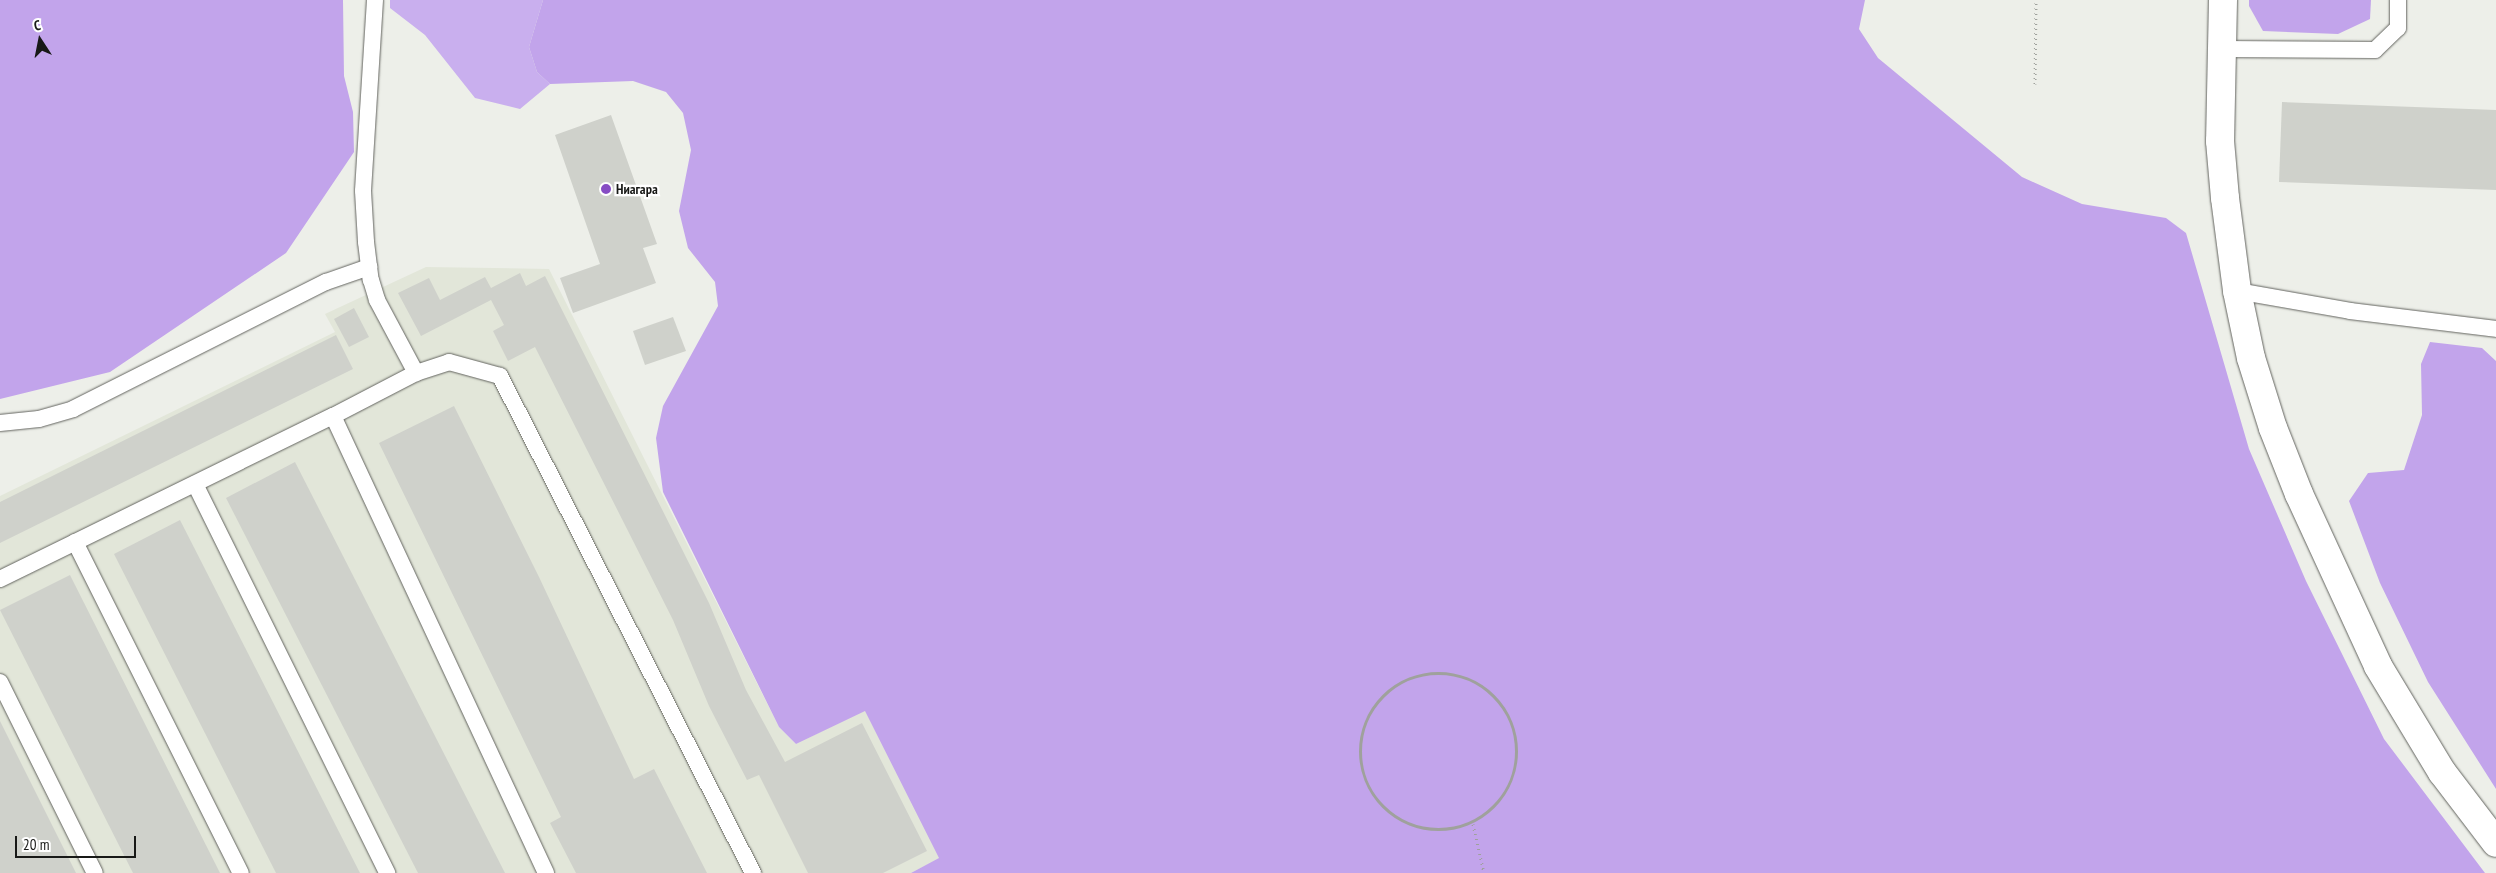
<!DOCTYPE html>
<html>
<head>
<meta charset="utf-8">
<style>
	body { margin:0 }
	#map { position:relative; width:2496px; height:873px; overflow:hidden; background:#edefe9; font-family:"PT Sans Narrow",sans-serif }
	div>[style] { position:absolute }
	.built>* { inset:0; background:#e2e6d9 }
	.green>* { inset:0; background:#c9afee }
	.forest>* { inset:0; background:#c2a4eb }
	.building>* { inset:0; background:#cfd1cb }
	.path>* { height:3px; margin-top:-1.5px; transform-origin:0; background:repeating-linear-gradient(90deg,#9fa19c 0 1px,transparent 0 5px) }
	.path>.ring { margin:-1.5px; padding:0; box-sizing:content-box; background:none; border:3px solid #9fa19c; border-radius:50% }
	.roads { filter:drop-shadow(0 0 1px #63645f) drop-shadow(0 0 1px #63645f) }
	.lane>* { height:16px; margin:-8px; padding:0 8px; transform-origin:8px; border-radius:8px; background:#fff }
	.street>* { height:28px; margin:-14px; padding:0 14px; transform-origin:14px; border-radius:14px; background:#fff }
	.dots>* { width:14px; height:14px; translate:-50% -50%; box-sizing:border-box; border:2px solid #fff; border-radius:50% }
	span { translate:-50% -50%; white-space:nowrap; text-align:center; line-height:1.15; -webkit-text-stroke:4.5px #fff; paint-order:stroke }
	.poi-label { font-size:14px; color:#181917; font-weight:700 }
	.left { translate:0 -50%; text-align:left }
	.north { position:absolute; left:15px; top:15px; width:50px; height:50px; -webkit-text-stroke:4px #fff; paint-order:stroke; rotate:349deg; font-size:14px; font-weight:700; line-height:20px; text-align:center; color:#181917 }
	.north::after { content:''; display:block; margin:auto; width:18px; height:22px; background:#181917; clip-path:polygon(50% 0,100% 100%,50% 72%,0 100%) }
	.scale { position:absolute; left:15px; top:836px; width:121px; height:22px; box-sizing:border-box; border:2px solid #181917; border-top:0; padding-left:6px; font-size:15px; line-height:18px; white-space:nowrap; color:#181917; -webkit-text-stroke:4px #fff; paint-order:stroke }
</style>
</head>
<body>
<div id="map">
	<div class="built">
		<div style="clip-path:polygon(426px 267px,549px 269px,779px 727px,796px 744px,865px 710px,940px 858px,911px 873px,0 873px,0 496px,335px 332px,325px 314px)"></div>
	</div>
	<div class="green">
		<div style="clip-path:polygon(390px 0,543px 0,529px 47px,537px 72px,550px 84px,520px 109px,475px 98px,425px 35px,390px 8px)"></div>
	</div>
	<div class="forest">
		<div style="clip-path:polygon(0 0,343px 0,344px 76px,353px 112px,354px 152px,286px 253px,110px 372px,0 399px)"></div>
		<div style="clip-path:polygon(543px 0,1865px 0,1859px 29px,1878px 58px,2022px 177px,2082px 204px,2166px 218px,2186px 233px,2249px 449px,2306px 581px,2384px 739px,2485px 873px,911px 873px,939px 858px,865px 711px,796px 744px,779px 727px,663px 492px,656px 438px,663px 406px,718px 306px,715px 282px,688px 248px,679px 211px,691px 150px,683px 113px,666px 92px,633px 81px,550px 84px,537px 72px,529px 47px)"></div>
		<div style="clip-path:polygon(2249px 0,2371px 0,2370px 19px,2338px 34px,2263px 31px,2249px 6px)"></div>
		<div style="clip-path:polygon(2430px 342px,2482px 348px,2496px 361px,2496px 789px,2428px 682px,2380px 583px,2349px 501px,2368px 473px,2404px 470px,2422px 415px,2421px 364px)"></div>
	</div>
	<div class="building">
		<div style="clip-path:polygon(2282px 102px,2496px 110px,2496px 190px,2279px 182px)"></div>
		<div style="clip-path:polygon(611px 115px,657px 244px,643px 248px,656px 283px,573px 313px,560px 278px,600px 264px,555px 135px)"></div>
		<div style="clip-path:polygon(520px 273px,526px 286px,545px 276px,709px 603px,746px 690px,785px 762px,862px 723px,927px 851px,883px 873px,808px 873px,759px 775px,747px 780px,709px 706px,673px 620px,535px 347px,508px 361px,493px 331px,504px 325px,491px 300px,421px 336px,398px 293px,429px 278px,440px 300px,485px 277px,491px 288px)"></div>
		<div style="clip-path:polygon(354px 308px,369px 337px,349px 347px,334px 319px)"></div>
		<div style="clip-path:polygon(673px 317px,686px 351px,645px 365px,633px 331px)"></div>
		<div style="clip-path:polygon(336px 335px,353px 369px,0 543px,0 502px)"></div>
		<div style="clip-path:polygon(454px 406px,539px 577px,634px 779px,654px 769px,707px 873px,576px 873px,550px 823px,561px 817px,379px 443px)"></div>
		<div style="clip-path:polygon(295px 462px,505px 873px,418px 873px,226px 498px)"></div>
		<div style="clip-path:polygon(180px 520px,360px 873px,276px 873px,114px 554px)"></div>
		<div style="clip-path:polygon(70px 575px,220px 873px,133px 873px,0 610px)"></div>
		<div style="clip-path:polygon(0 721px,76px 873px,0 873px)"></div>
	</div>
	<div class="path">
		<div style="left:2035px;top:84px;width:84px;rotate:-89.3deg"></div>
		<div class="ring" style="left:1360px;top:673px;width:153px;height:153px"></div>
		<div style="left:1473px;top:824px;width:50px;rotate:77.3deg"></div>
	</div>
	<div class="roads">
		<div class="lane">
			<div style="left:375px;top:0;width:191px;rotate:93.6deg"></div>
			<div style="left:363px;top:191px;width:51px;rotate:86.6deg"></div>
			<div style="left:366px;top:242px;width:38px;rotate:83deg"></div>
			<div style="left:371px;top:280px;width:21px;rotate:73deg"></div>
			<div style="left:377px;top:300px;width:83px;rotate:61.9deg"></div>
			<div style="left:2222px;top:49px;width:153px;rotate:0.4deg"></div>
			<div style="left:2375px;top:50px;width:32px;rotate:-44deg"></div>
			<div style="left:2398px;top:28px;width:28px;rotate:-90deg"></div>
			<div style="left:2237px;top:291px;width:115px;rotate:10deg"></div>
			<div style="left:2350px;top:311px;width:147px;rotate:7deg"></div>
			<div style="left:0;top:423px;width:39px;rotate:-6deg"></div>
			<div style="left:39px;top:419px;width:35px;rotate:-16deg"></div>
			<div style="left:73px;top:409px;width:283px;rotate:-26.7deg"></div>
			<div style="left:326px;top:282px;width:46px;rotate:-19.2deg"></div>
			<div style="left:195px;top:484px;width:434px;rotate:63.7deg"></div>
			<div style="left:75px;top:542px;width:370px;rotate:63.4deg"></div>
			<div style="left:0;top:579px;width:371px;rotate:-26.1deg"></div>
			<div style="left:0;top:682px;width:213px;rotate:63.6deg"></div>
			<div style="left:546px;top:873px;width:504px;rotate:-114.99deg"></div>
			<div style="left:333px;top:416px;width:93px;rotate:-27.4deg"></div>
			<div style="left:416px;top:373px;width:35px;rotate:-18deg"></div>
			<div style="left:449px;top:362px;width:53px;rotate:15.4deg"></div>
			<div style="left:500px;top:376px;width:558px;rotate:63.02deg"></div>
		</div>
		<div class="street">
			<div style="left:2223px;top:0;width:141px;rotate:91.2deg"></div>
			<div style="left:2220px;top:141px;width:57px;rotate:85deg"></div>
			<div style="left:2225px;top:198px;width:94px;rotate:82.6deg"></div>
			<div style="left:2237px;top:291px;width:68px;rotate:78.2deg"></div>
			<div style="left:2251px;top:358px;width:73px;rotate:72.6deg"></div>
			<div style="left:2273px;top:428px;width:71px;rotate:68.5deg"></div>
			<div style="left:2299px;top:494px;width:189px;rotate:65.3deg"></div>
			<div style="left:2378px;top:666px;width:124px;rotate:58.9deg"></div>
			<div style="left:2442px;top:772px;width:89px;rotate:52.7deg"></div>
		</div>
	</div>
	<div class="dots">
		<div style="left:606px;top:189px;background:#874dc4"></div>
	</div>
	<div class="poi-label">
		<span class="left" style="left:616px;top:189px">Ниагара</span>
	</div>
	<div class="north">С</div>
	<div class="scale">20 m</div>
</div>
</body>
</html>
